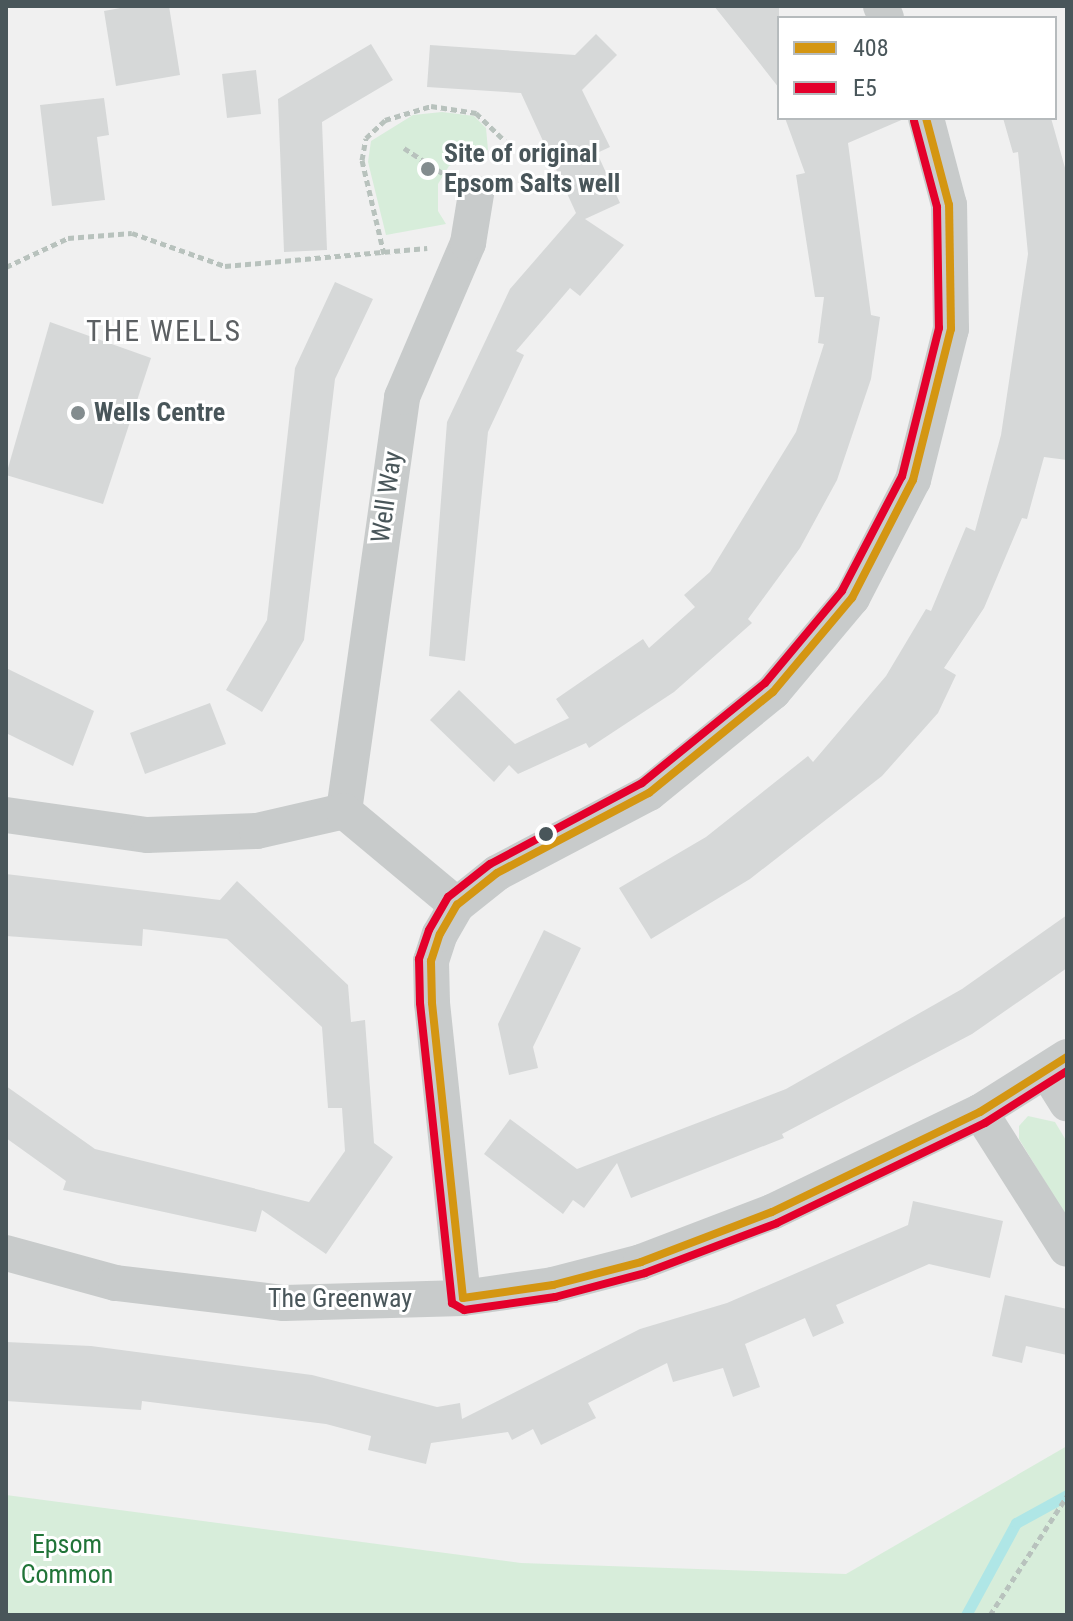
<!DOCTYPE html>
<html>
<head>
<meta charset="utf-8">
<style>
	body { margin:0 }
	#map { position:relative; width:1073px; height:1621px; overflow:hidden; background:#f0f0f0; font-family:"Roboto Condensed",sans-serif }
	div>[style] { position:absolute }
	.green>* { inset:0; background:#d7edda }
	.stream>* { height:11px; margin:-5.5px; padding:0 5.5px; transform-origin:5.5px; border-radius:5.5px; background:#afe6e6 }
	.building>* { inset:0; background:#d6d8d8 }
	.path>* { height:5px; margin-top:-2.5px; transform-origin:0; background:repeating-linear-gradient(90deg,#b8c2bd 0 6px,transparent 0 10px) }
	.street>* { height:36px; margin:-18px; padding:0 18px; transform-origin:18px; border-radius:18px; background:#c8cbcb }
	.bus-1>* { height:8px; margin:-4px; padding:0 4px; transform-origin:4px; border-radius:4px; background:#d49612 }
	.bus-2>* { height:8px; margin:-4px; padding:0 4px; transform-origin:4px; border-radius:4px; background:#e4002b }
	.dots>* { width:22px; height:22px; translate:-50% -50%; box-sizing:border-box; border:4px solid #fff; border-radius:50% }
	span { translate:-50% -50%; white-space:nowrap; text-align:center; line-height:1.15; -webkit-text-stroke:6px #fff; paint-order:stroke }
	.poi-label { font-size:26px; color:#49565a; font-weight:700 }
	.left { translate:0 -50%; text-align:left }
	.street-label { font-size:26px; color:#49565a }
	.park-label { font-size:26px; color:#217438 }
	.quarter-label { font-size:30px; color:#5c6063; letter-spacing:2px }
	.frame { position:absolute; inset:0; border:8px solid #49565a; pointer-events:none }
	.legend { position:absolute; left:777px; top:16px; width:280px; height:104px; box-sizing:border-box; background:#fff; border:2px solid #b6bbbd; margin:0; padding:10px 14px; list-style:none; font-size:24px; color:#49565a }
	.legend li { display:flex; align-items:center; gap:16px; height:40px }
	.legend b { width:40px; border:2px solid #b6bbbd }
</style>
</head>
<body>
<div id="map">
	<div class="green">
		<div style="clip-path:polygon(442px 112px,474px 116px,486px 128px,488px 150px,449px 166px,438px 184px,438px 211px,446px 224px,386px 235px,368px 162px,371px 141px,413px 115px)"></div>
		<div style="clip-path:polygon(1028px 1116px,1055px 1122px,1067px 1142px,1067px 1218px,1019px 1139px,1019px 1126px)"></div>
		<div style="clip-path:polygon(1067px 1446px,1067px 1615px,6px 1615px,6px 1495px,521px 1563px,846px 1574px)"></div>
	</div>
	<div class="stream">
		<div style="left:966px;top:1615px;width:105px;rotate:-61.5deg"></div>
		<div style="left:1016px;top:1523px;width:58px;rotate:-28.8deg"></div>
	</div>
	<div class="building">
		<div style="clip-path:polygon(131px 6px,169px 6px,180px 75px,116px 86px,104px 11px)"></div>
		<div style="clip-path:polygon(714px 6px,779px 6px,779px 88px,750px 51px)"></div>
		<div style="clip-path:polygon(596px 34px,617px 55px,582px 90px,610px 147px,597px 153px,620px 203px,585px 219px,624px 245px,580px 296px,570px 288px,516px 351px,524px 355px,488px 432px,465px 661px,429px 656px,447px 422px,510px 289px,576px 213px,521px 93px,427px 87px,430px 45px,575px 55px)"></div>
		<div style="clip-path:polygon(371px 44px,393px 80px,322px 122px,327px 250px,284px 252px,278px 99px)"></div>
		<div style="clip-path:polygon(256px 70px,261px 114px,227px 118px,222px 74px)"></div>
		<div style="clip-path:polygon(104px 98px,109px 135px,97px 137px,105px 200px,52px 206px,40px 105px)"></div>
		<div style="clip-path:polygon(785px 118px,906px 118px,848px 143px,871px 315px,880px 317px,871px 379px,837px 480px,800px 548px,748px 619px,752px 623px,674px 692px,589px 748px,586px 743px,518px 774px,509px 765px,494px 782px,430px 720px,459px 690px,515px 744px,569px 718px,556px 699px,643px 639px,649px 648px,695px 607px,684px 595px,710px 572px,796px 432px,824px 344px,818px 343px,824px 297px,815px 297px,796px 175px,805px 173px)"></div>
		<div style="clip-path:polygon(1003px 118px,1051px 118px,1067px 175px,1067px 460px,1044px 457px,1027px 519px,1022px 518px,984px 608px,944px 668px,956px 675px,938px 713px,882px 776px,750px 879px,651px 939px,619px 888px,706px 837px,808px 756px,813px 762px,886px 676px,926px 609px,931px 611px,966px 527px,975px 531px,1001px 435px,1028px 254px,1018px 152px,1013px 153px)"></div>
		<div style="clip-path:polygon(335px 282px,373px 299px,335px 379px,304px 640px,262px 712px,226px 690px,267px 620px,295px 368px)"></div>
		<div style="clip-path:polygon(50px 322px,151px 358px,103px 504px,6px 475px)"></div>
		<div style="clip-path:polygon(6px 668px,94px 711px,73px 766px,6px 733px)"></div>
		<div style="clip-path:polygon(210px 703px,226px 744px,145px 774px,130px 733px)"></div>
		<div style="clip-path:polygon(6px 874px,220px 900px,237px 881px,348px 985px,351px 1022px,365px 1020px,374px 1143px,393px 1157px,326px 1254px,262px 1210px,256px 1232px,63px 1190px,66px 1181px,6px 1138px,6px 1086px,95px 1149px,309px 1202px,345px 1151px,342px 1108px,328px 1108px,322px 1027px,227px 939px,143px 929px,142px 946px,6px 936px)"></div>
		<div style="clip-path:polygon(1067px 915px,1067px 968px,972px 1034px,782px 1134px,784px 1138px,631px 1198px,617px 1163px,584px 1208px,573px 1200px,563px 1214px,484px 1154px,510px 1119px,577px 1169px,786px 1089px,962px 989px)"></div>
		<div style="clip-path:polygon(544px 930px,581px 948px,533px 1047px,538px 1068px,509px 1075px,498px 1024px)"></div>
		<div style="clip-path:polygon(913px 1201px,1003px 1221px,990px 1278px,929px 1264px,836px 1305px,844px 1323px,813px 1337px,805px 1318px,745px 1344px,760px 1387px,733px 1397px,723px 1368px,673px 1382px,667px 1363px,588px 1403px,596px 1418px,541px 1445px,533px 1429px,512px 1440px,508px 1432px,431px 1443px,426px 1464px,368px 1450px,371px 1436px,326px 1424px,142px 1401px,141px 1410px,6px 1401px,6px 1342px,91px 1346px,312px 1375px,437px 1407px,460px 1403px,462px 1419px,640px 1329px,727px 1303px,908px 1225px)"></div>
		<div style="clip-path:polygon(1005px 1295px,1067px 1309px,1067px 1355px,1026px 1346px,1022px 1363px,992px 1356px)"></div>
	</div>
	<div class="path">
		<div style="left:404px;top:148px;width:51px;rotate:33.1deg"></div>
		<div style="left:384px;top:254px;width:97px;rotate:-103.2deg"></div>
		<div style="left:362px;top:160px;width:22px;rotate:-80deg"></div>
		<div style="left:366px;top:138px;width:26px;rotate:-43deg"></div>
		<div style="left:385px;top:120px;width:48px;rotate:-16.9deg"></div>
		<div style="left:431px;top:106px;width:46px;rotate:8.8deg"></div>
		<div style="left:476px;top:113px;width:40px;rotate:44deg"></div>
		<div style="left:6px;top:267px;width:68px;rotate:-25.1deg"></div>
		<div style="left:68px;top:238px;width:64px;rotate:-4.5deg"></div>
		<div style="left:132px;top:233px;width:99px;rotate:19.5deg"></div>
		<div style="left:225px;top:266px;width:203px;rotate:-5.1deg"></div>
		<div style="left:990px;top:1615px;width:142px;rotate:-57.1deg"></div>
	</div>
	<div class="street">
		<div style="left:881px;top:6px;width:13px;rotate:67deg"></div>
		<div style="left:344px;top:811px;width:418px;rotate:-82deg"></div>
		<div style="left:402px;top:397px;width:168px;rotate:-66.8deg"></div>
		<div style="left:468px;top:243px;width:50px;rotate:-80.7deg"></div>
		<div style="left:6px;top:815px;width:142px;rotate:8.1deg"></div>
		<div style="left:147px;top:835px;width:110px;rotate:-2.1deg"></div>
		<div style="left:257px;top:831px;width:89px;rotate:-12.9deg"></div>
		<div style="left:344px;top:811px;width:147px;rotate:39.8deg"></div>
		<div style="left:1048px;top:1073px;width:36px;rotate:58deg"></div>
		<div style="left:980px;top:1112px;width:162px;rotate:57.6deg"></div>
		<div style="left:6px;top:1253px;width:114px;rotate:15.3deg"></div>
		<div style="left:116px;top:1283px;width:169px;rotate:6.8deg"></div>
		<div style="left:284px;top:1303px;width:179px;rotate:-1.6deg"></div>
		<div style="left:463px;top:1298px;width:91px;rotate:-8.2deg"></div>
		<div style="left:553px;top:1285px;width:91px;rotate:-14.6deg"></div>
		<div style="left:641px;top:1262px;width:140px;rotate:-20.9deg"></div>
		<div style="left:772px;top:1212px;width:231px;rotate:-25.7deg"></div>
		<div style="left:980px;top:1112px;width:103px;rotate:-32.3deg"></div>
		<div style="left:463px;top:1298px;width:297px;rotate:-96deg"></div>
		<div style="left:432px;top:1003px;width:42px;rotate:-91.4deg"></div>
		<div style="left:431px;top:961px;width:28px;rotate:-72deg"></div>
		<div style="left:440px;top:934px;width:34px;rotate:-60deg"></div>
		<div style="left:457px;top:905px;width:51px;rotate:-38.7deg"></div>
		<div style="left:497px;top:873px;width:172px;rotate:-27.8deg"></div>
		<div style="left:649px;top:793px;width:160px;rotate:-39.2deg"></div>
		<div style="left:773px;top:692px;width:123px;rotate:-50deg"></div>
		<div style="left:852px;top:598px;width:133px;rotate:-62.7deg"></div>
		<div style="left:913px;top:480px;width:156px;rotate:-75.9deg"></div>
		<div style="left:951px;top:329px;width:124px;rotate:-90.9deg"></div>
		<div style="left:949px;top:205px;width:90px;rotate:-104.8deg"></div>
	</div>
	<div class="bus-1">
		<div style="left:463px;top:1298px;width:297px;rotate:-96deg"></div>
		<div style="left:432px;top:1003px;width:42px;rotate:-91.4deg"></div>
		<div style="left:431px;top:961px;width:28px;rotate:-72deg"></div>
		<div style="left:440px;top:934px;width:34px;rotate:-60deg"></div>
		<div style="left:457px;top:905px;width:51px;rotate:-38.7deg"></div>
		<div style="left:497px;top:873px;width:172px;rotate:-27.8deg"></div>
		<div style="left:649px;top:793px;width:160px;rotate:-39.2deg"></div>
		<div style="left:773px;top:692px;width:123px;rotate:-50deg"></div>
		<div style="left:852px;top:598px;width:133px;rotate:-62.7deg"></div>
		<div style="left:913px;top:480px;width:156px;rotate:-75.9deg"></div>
		<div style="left:951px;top:329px;width:124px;rotate:-90.9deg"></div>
		<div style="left:949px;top:205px;width:90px;rotate:-104.8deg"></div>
		<div style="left:463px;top:1298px;width:91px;rotate:-8.2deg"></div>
		<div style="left:553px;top:1285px;width:91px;rotate:-14.6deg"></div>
		<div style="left:641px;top:1262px;width:140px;rotate:-20.9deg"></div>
		<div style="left:772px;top:1212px;width:231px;rotate:-25.7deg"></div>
		<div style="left:980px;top:1112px;width:103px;rotate:-32.3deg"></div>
	</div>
	<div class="bus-2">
		<div style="left:914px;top:121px;width:89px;rotate:75deg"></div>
		<div style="left:937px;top:207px;width:121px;rotate:89.1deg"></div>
		<div style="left:939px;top:328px;width:153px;rotate:104deg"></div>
		<div style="left:902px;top:476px;width:130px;rotate:117.6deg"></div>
		<div style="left:842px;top:591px;width:120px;rotate:129.9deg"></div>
		<div style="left:765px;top:683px;width:159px;rotate:140.9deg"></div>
		<div style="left:642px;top:783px;width:172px;rotate:151.9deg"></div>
		<div style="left:490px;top:864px;width:53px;rotate:141.8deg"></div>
		<div style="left:448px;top:897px;width:38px;rotate:120deg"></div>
		<div style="left:429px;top:930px;width:31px;rotate:109deg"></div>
		<div style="left:419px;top:959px;width:44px;rotate:88.7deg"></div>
		<div style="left:420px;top:1003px;width:302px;rotate:83.9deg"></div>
		<div style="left:452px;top:1303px;width:14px;rotate:30deg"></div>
		<div style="left:464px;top:1310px;width:92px;rotate:-8.1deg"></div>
		<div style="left:555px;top:1297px;width:93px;rotate:-14.9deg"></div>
		<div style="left:645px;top:1273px;width:141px;rotate:-20.7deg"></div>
		<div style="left:777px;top:1223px;width:231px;rotate:-25.7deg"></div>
		<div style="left:985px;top:1123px;width:97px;rotate:-32.4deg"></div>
	</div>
	<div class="dots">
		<div style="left:428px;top:169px;background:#838c8e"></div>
		<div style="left:78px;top:413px;background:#838c8e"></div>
		<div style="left:546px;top:834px;background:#49565a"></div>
	</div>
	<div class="poi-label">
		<span class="left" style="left:444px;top:169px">Site of original<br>Epsom Salts well</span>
		<span class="left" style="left:94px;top:413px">Wells Centre</span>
	</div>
	<div class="street-label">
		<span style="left:387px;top:497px;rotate:-82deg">Well Way</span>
		<span style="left:340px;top:1299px">The Greenway</span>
	</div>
	<div class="park-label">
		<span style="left:67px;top:1560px">Epsom<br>Common</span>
	</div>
	<div class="quarter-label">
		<span style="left:164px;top:331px">THE WELLS</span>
	</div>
	<div class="frame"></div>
	<ul class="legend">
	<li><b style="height:10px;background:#d49612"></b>408</li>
	<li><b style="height:10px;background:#e4002b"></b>E5</li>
	</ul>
</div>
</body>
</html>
